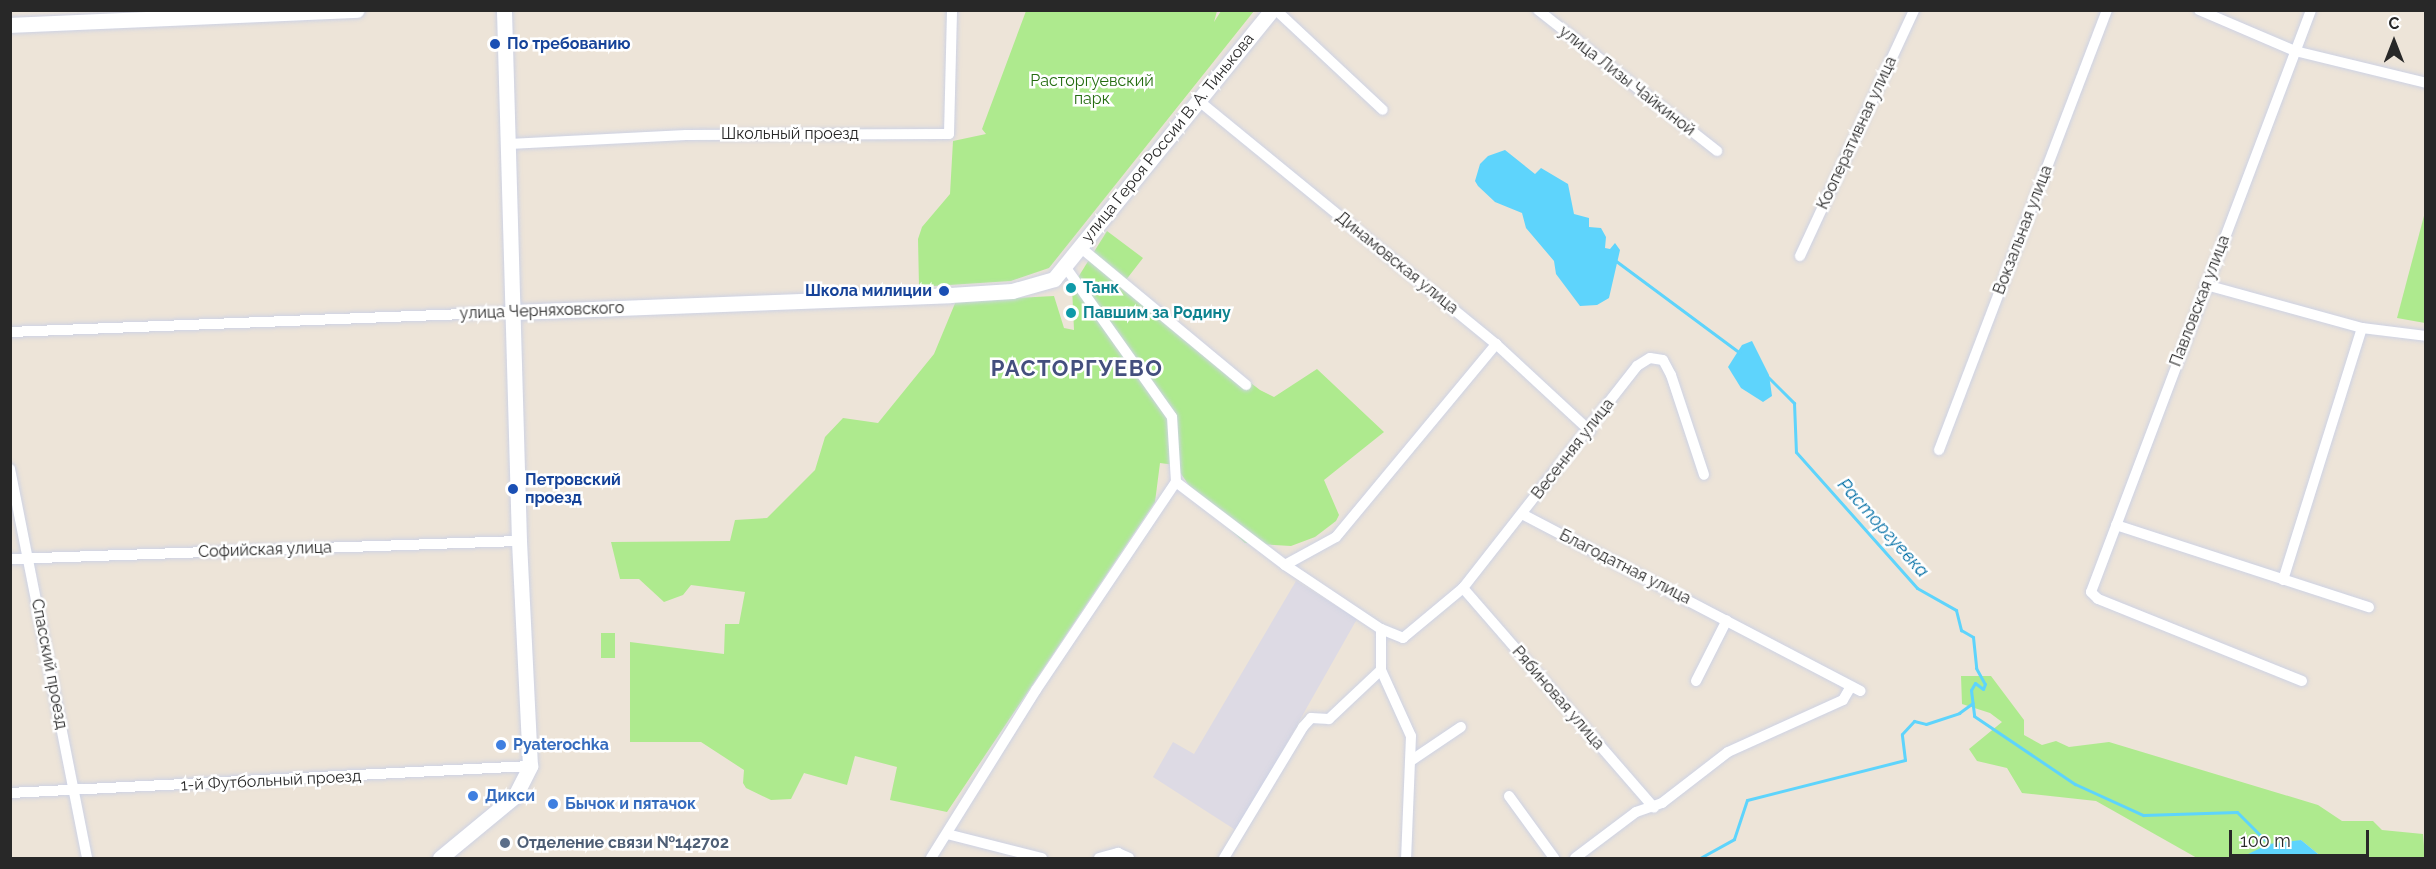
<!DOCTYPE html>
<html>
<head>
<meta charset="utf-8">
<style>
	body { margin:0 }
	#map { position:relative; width:2436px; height:869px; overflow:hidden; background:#ede4d8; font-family:Raleway,sans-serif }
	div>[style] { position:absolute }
	.industrial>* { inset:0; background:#dddae4 }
	.green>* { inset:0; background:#aeea8e }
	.water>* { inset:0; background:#5ed4fc }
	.stream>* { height:3px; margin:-1.5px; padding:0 1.5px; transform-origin:1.5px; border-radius:1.5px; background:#5ed4fc }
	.roads { filter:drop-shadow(0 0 2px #cdd2e4) drop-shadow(0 0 2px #cdd2e4) }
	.street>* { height:10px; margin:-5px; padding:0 5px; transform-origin:5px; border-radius:5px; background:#fff }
	.secondary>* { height:15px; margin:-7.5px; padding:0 7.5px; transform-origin:7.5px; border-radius:7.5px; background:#fff }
	.dots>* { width:16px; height:16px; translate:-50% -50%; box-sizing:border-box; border:3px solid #fff; border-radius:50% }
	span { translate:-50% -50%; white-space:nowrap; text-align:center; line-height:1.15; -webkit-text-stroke:5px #fff; paint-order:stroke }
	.transit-label { font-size:16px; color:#164399; font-weight:700 }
	.left { translate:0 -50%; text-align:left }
	.right { translate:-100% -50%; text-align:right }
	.park-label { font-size:16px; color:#256d11 }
	.street-label { font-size:16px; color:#282828 }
	.culture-label { font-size:16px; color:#0d838f; font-weight:700 }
	.shop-label { font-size:16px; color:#366cbe; font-weight:700 }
	.service-label { font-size:16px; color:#4e5e75; font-weight:700 }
	.water-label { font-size:18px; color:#006ea5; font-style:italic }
	.district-label { font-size:22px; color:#444f7e; font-weight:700; letter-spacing:1.5px }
	.frame { position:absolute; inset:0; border:12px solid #282828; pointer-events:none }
	.north { position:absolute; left:2364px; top:12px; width:60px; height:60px; -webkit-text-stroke:4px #fff; paint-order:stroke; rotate:0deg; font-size:16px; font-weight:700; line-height:24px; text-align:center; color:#282828 }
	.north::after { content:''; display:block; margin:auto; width:21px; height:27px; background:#282828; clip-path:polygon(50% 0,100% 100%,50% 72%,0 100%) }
	.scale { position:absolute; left:2229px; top:830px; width:140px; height:27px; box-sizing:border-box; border:3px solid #282828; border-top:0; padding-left:8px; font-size:18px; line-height:21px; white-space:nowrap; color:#282828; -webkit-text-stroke:4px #fff; paint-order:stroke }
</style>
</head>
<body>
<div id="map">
	<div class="industrial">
		<div style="clip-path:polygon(1296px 581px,1357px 619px,1237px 831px,1153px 777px,1173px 742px,1194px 754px)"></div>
	</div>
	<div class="green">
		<div style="clip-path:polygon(1026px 11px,1217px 11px,1214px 22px,1221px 11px,1254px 11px,1049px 268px,1011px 281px,919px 287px,918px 239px,922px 227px,950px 194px,953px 141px,986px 134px,982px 129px)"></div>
		<div style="clip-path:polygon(2425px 212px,2425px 323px,2397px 318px)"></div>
		<div style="clip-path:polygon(1107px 231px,1143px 258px,1122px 285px,1260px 390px,1274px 397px,1317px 369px,1384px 432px,1324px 480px,1339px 515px,1336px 521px,1315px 537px,1291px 546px,1245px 543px,1201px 503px,1175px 465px,1160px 463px,1155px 502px,947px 812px,890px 800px,897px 767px,855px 756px,847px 785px,804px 773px,791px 799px,771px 800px,746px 788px,743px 783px,744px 770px,701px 742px,630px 742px,630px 642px,724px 654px,725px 624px,739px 624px,745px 592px,691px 585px,683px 595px,664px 602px,639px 579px,620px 579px,611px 542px,730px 541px,735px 520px,767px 518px,815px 470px,825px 437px,843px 418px,878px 423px,934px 354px,956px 301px,1054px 296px,1064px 328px,1074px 330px,1072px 287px)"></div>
		<div style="clip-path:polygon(601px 633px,615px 633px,615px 658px,601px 658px)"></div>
		<div style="clip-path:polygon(1961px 676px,1991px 676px,2024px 720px,2024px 735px,2042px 745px,2056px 741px,2069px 747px,2109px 742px,2318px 805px,2342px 821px,2373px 821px,2382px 830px,2423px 834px,2425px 858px,2323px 858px,2301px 840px,2247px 855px,2250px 858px,2197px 858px,2096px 801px,2022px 793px,2007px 768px,1977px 761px,1969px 749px,2002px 722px,1990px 713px,1962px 704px)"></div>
	</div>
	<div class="water">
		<div style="clip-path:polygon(1505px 150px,1535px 174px,1541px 168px,1568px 184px,1574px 214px,1589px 218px,1589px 227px,1601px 228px,1606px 237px,1605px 248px,1610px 249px,1615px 243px,1620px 250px,1609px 298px,1597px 305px,1580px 306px,1556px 274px,1554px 261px,1526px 228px,1522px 213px,1495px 202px,1478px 186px,1475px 181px,1480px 164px,1488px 156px)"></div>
		<div style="clip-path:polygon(1752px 341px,1769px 375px,1772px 396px,1763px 402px,1741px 388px,1728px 367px,1742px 345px)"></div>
		<div style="clip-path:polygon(2301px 840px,2323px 858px,2250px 858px,2246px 855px,2269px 844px)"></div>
	</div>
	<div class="stream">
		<div style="left:1616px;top:261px;width:154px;rotate:36.6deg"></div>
		<div style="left:1768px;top:377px;width:37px;rotate:45deg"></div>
		<div style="left:1794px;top:403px;width:49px;rotate:87.7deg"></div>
		<div style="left:1796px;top:452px;width:182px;rotate:48.3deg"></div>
		<div style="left:1917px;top:588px;width:45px;rotate:29.4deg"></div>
		<div style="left:1956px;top:610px;width:21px;rotate:76deg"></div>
		<div style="left:1961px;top:630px;width:14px;rotate:30deg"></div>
		<div style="left:1973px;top:637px;width:31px;rotate:84deg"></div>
		<div style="left:1976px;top:668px;width:18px;rotate:61deg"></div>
		<div style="left:1985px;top:684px;width:5px;rotate:112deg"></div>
		<div style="left:1983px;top:689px;width:10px;rotate:-143deg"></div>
		<div style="left:1975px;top:683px;width:8px;rotate:120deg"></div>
		<div style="left:1971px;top:690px;width:26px;rotate:83deg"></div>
		<div style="left:1974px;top:716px;width:122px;rotate:34deg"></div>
		<div style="left:2075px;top:784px;width:75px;rotate:24.5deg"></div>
		<div style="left:2143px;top:815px;width:94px;rotate:-1.8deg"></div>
		<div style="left:2237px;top:812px;width:47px;rotate:45deg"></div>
		<div style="left:1700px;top:858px;width:39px;rotate:-29deg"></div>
		<div style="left:1734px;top:839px;width:41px;rotate:-71.6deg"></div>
		<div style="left:1747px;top:800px;width:163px;rotate:-14.2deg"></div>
		<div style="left:1905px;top:760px;width:26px;rotate:-97deg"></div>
		<div style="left:1902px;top:734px;width:18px;rotate:-47deg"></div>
		<div style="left:1914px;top:721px;width:12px;rotate:14deg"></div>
		<div style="left:1926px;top:724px;width:35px;rotate:-18deg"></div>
		<div style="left:1959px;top:713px;width:17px;rotate:-36deg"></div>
	</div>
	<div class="roads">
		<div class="street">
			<div style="left:1276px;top:10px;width:146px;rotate:43.1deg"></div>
			<div style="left:1538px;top:10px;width:228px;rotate:38.2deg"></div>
			<div style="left:2199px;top:10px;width:104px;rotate:23.1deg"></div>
			<div style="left:2295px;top:51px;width:135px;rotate:13.7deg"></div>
			<div style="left:1199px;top:101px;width:384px;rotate:39.3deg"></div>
			<div style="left:1496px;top:344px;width:128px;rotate:42.8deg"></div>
			<div style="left:509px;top:144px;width:177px;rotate:-2.9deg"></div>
			<div style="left:686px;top:135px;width:263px;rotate:-0.2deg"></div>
			<div style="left:949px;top:134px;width:124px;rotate:-88.6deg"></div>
			<div style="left:1080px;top:247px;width:216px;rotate:39.7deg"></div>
			<div style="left:1800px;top:256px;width:271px;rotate:-65.1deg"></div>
			<div style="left:2206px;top:285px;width:162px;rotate:15.4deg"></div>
			<div style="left:2362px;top:328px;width:64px;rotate:7.1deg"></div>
			<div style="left:10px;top:332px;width:505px;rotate:-2.27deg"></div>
			<div style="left:1939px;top:450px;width:471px;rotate:-69.1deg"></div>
			<div style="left:10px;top:469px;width:397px;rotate:78.8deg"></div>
			<div style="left:1176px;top:482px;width:137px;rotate:37.3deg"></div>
			<div style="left:1285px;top:565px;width:115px;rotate:33.7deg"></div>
			<div style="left:1381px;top:629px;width:24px;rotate:22deg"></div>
			<div style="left:1403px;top:638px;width:78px;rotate:-39.8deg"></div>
			<div style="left:1463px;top:588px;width:282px;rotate:-51.9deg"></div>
			<div style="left:1637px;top:366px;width:15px;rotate:-32deg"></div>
			<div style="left:1650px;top:358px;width:13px;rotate:9deg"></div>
			<div style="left:1663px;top:360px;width:17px;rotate:62deg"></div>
			<div style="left:1671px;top:375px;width:105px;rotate:71.7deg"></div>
			<div style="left:1522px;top:514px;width:382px;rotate:27.6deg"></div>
			<div style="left:2116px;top:525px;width:266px;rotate:18deg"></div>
			<div style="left:10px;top:559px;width:509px;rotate:-2.03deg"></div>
			<div style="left:1285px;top:565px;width:58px;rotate:-28.8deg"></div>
			<div style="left:1336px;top:537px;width:251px;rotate:-50.3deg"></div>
			<div style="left:2283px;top:580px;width:264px;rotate:-72.6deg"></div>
			<div style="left:1463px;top:588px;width:291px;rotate:49deg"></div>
			<div style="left:1381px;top:629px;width:41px;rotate:90deg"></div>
			<div style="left:1381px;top:670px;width:72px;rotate:65.6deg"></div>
			<div style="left:1411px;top:736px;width:122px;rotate:92.3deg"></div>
			<div style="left:1696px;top:681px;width:68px;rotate:-63.1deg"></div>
			<div style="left:2302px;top:681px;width:220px;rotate:-158.1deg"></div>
			<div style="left:2098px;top:599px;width:10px;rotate:-135deg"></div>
			<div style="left:2091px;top:592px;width:622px;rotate:-69.29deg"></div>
			<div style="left:1412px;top:760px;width:59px;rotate:-34deg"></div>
			<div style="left:10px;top:793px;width:521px;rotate:-2.97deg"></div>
			<div style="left:1509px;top:796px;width:77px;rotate:54deg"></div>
			<div style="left:947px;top:834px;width:98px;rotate:14.2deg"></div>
			<div style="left:931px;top:858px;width:198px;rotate:-58deg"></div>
			<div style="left:1036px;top:690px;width:251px;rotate:-56.1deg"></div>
			<div style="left:1176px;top:482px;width:65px;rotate:-93.5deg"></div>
			<div style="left:1172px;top:417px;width:186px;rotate:-125.4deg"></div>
			<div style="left:1099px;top:858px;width:20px;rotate:-15deg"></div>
			<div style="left:1118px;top:853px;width:12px;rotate:24deg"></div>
			<div style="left:1224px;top:858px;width:153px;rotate:-58.9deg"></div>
			<div style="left:1303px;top:727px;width:12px;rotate:-48deg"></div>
			<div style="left:1311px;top:718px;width:18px;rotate:3deg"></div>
			<div style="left:1329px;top:719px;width:71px;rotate:-43.3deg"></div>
			<div style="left:1575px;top:858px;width:76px;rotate:-37deg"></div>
			<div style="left:1636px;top:812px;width:28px;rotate:-19deg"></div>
			<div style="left:1662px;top:803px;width:83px;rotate:-37.7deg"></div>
			<div style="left:1728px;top:752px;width:126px;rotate:-24.3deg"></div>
			<div style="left:1843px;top:700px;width:14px;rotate:-60deg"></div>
		</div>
		<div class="secondary">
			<div style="left:10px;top:25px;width:347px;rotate:-2.5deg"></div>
			<div style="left:515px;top:312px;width:435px;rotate:-2.2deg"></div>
			<div style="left:950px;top:295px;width:62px;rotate:-3.7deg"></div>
			<div style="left:1012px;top:291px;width:44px;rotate:-15.9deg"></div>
			<div style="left:1054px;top:279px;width:346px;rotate:-51deg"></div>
			<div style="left:440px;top:858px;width:97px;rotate:-39.6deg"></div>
			<div style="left:515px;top:796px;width:34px;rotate:-63deg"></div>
			<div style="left:530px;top:766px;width:225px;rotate:-92.8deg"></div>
			<div style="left:519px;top:541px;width:531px;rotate:-91.62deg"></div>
		</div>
	</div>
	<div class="dots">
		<div style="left:495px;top:44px;background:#1a4fb4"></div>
		<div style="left:1071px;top:288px;background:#0f9aa8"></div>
		<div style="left:944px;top:291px;background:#1a4fb4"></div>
		<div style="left:1071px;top:313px;background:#0f9aa8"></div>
		<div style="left:513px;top:489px;background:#1a4fb4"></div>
		<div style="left:501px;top:745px;background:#3f7fe0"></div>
		<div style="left:473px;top:796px;background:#3f7fe0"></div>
		<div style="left:553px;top:804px;background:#3f7fe0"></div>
		<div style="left:505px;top:843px;background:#5c6f8a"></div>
	</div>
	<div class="transit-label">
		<span class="left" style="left:507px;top:44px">По требованию</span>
		<span class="right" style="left:932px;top:291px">Школа милиции</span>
		<span class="left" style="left:525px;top:489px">Петровский<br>проезд</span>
	</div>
	<div class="park-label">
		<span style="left:1092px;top:90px">Расторгуевский<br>парк</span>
	</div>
	<div class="street-label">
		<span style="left:1627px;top:81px;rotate:38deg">улица Лизы Чайкиной</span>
		<span style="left:1857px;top:133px;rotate:-65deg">Кооперативная улица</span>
		<span style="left:790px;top:134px">Школьный проезд</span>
		<span style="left:1168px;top:138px;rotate:-51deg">улица Героя России В. А. Тинькова</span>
		<span style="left:2023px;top:230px;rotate:-69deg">Вокзальная улица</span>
		<span style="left:1397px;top:263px;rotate:39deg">Динамовская улица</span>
		<span style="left:2200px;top:301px;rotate:-69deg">Павловская улица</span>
		<span style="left:542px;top:311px;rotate:-2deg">улица Черняховского</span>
		<span style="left:1573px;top:449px;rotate:-52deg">Весенняя улица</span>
		<span style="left:265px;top:550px;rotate:-2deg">Софийская улица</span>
		<span style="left:1625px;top:567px;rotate:27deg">Благодатная улица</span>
		<span style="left:49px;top:664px;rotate:79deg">Спасский проезд</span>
		<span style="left:1558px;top:698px;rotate:49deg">Рябиновая улица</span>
		<span style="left:271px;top:781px;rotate:-3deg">1-й Футбольный проезд</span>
	</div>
	<div class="culture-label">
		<span class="left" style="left:1083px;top:288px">Танк</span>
		<span class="left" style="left:1083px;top:313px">Павшим за Родину</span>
	</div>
	<div class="shop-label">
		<span class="left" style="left:513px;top:745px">Pyaterochka</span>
		<span class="left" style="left:485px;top:796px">Дикси</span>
		<span class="left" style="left:565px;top:804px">Бычок и пятачок</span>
	</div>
	<div class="service-label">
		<span class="left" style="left:517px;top:843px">Отделение связи №142702</span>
	</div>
	<div class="water-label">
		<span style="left:1883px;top:528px;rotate:48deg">Расторгуевка</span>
	</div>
	<div class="district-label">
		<span style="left:1077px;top:369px">РАСТОРГУЕВО</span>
	</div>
	<div class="frame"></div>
	<div class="north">С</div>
	<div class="scale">100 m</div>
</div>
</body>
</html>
